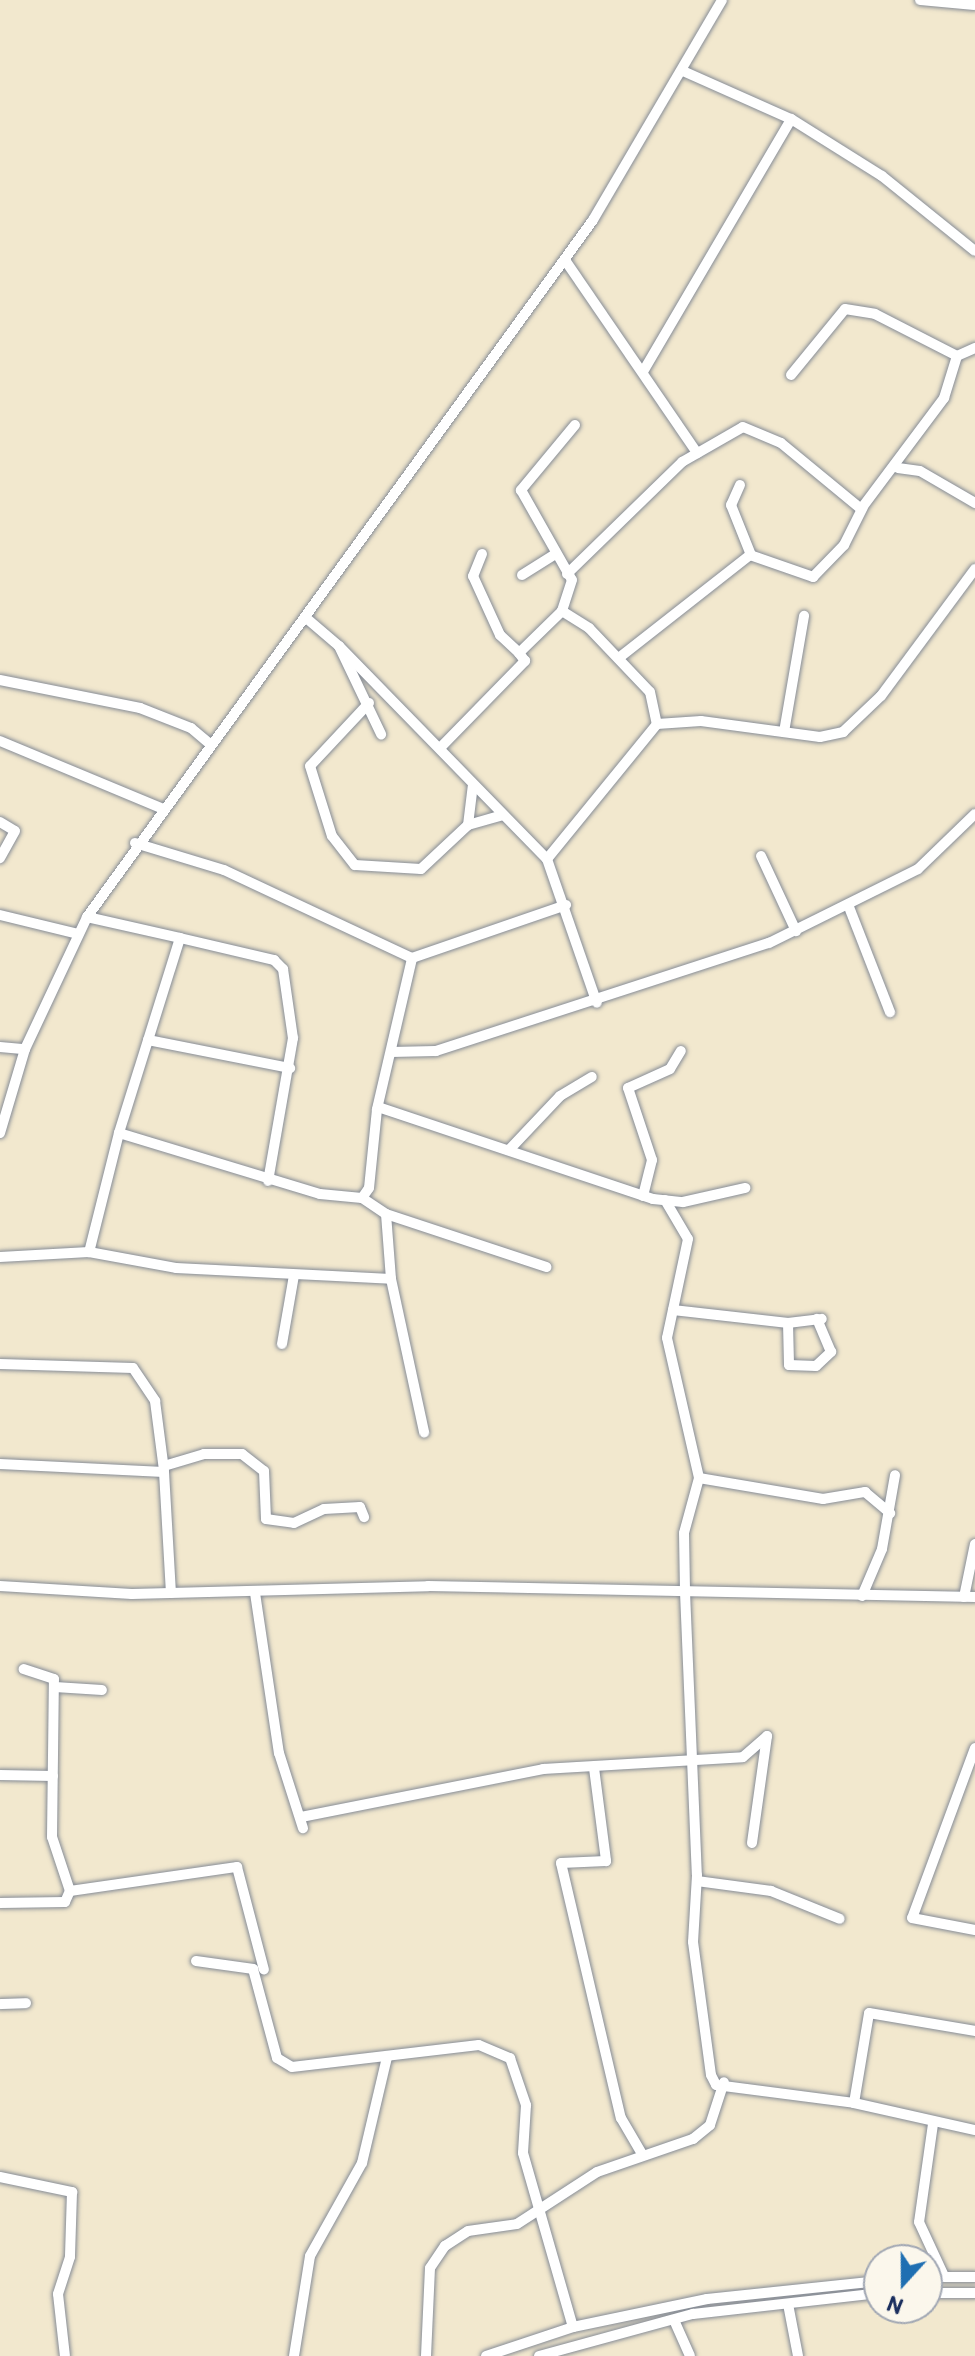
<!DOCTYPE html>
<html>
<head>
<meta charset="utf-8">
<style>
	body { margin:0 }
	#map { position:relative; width:975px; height:2356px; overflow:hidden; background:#f2e8ce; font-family:Itim,sans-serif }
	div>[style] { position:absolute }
	.roads { filter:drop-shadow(0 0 2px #868c96) drop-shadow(0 0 2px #868c96) }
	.minor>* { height:10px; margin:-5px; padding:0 5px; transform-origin:5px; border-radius:5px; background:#fff }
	span { translate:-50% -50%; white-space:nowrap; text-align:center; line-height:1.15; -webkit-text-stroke:6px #fbf7ec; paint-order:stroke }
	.north { position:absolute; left:863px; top:2244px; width:80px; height:80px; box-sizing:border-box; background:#fbf7ec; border:2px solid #a1a7b3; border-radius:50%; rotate:201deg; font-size:22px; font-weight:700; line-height:32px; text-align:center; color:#1b2f5e }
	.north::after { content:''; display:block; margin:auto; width:28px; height:36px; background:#1f6fb2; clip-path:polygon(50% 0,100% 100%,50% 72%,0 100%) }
</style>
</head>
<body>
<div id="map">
	<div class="roads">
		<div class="minor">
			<div style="left:920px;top:0;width:55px;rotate:5.2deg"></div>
			<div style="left:683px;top:71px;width:118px;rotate:24deg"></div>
			<div style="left:791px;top:119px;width:107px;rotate:32.1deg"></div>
			<div style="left:882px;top:176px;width:119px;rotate:38.9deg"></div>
			<div style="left:565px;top:260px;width:234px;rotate:55.6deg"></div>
			<div style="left:644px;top:370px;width:291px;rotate:-59.6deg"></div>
			<div style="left:791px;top:375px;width:85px;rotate:-50.7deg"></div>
			<div style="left:845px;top:309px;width:30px;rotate:9deg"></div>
			<div style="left:875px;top:314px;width:92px;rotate:27.1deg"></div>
			<div style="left:957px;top:356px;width:20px;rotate:-24deg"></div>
			<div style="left:575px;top:425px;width:85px;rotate:129.7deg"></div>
			<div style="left:521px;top:490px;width:103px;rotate:60.5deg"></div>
			<div style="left:572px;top:580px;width:33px;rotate:108deg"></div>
			<div style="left:562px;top:611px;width:32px;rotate:32deg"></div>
			<div style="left:589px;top:628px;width:88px;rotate:46.4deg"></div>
			<div style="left:650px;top:692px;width:33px;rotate:78deg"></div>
			<div style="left:898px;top:468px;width:22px;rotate:8deg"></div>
			<div style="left:920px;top:471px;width:64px;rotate:30.2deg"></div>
			<div style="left:740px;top:485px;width:22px;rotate:114deg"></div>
			<div style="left:731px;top:505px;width:54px;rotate:68.2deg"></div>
			<div style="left:482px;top:554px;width:24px;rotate:112deg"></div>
			<div style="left:473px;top:576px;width:65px;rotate:65.4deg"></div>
			<div style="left:500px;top:635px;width:26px;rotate:43deg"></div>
			<div style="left:567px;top:574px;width:161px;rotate:-44.2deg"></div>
			<div style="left:682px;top:462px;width:70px;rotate:-29.8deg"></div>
			<div style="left:743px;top:427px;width:41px;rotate:22.8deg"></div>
			<div style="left:781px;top:443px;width:104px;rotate:39.5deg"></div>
			<div style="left:861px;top:509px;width:139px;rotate:-53.2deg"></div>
			<div style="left:944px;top:398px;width:44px;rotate:-72.8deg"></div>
			<div style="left:522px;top:575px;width:38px;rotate:-32deg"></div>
			<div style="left:305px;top:617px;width:45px;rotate:40.5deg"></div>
			<div style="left:339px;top:646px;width:98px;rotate:64.5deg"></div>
			<div style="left:339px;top:646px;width:298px;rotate:45.7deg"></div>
			<div style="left:547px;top:859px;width:152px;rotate:70.9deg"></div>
			<div style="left:620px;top:657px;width:165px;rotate:-38.1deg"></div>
			<div style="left:750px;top:555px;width:67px;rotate:19.2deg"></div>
			<div style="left:813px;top:577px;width:45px;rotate:-45.9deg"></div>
			<div style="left:844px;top:545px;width:42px;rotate:-63.4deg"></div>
			<div style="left:0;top:680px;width:143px;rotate:11.3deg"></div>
			<div style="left:140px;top:708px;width:55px;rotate:21.4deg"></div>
			<div style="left:191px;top:728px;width:25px;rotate:40deg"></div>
			<div style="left:369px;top:703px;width:86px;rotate:133.1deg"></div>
			<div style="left:310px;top:766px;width:73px;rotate:72.6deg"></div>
			<div style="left:332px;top:836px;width:37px;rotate:52deg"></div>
			<div style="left:355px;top:865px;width:66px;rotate:3.5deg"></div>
			<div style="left:421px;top:869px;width:64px;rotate:-43.1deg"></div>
			<div style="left:468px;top:825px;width:39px;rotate:-83deg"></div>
			<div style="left:784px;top:732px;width:118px;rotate:-80.2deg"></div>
			<div style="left:0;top:741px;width:174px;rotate:22.6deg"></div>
			<div style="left:440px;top:748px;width:122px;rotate:-45.7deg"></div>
			<div style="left:525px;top:661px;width:10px;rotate:-127deg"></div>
			<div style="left:519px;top:653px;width:60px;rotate:-44.3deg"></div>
			<div style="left:0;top:822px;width:17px;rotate:31deg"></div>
			<div style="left:15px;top:831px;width:31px;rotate:119deg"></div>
			<div style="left:468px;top:825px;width:35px;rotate:-16deg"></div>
			<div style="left:135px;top:843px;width:93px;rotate:16.9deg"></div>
			<div style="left:224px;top:870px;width:208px;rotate:25.1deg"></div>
			<div style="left:412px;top:958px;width:163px;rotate:-19deg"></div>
			<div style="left:761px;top:856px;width:83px;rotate:65deg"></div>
			<div style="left:547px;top:859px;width:174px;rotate:-50.8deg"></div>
			<div style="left:657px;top:724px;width:44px;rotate:-3.9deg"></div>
			<div style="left:701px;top:721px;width:120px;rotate:7.7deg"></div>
			<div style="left:820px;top:737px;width:24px;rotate:-12deg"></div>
			<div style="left:843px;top:732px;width:52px;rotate:-43.5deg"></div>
			<div style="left:881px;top:696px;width:158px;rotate:-53.5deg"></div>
			<div style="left:849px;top:907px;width:113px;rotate:68.7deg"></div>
			<div style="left:0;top:915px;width:80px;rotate:13.7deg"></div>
			<div style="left:87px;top:917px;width:95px;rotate:12.7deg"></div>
			<div style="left:180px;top:938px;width:204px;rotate:107.4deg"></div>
			<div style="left:119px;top:1133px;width:210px;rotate:16.9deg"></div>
			<div style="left:320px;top:1194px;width:42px;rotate:5.4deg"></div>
			<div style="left:362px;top:1198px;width:12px;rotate:-55deg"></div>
			<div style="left:369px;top:1188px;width:79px;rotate:-84.2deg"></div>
			<div style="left:377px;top:1109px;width:155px;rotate:-76.9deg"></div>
			<div style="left:180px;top:938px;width:97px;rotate:13.2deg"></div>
			<div style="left:274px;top:960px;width:13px;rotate:45deg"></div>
			<div style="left:283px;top:969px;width:70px;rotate:81.8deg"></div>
			<div style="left:293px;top:1038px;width:145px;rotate:99.9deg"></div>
			<div style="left:148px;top:1040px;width:145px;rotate:11.2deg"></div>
			<div style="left:0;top:1047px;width:25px;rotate:5deg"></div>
			<div style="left:391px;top:1052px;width:45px;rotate:-1.3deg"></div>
			<div style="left:436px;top:1051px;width:350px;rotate:-18deg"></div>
			<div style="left:769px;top:943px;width:166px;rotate:-26.4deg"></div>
			<div style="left:918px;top:869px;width:79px;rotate:-44deg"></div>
			<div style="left:378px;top:1107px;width:290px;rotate:18.5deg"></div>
			<div style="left:653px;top:1199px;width:30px;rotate:6deg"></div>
			<div style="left:683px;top:1202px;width:64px;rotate:-12.7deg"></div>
			<div style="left:0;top:1133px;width:88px;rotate:-73.4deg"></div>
			<div style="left:25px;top:1049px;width:146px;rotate:-64.8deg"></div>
			<div style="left:87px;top:917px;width:861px;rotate:-54.02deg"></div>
			<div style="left:593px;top:220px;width:255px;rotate:-59.6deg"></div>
			<div style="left:119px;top:1133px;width:123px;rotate:104.1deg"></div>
			<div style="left:89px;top:1252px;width:88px;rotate:10.4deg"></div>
			<div style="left:176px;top:1268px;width:215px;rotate:2.9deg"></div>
			<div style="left:391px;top:1279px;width:65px;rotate:-94.4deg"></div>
			<div style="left:386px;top:1214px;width:29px;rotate:-146deg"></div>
			<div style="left:509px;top:1150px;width:74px;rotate:-46.6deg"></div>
			<div style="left:560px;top:1096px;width:37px;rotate:-31deg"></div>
			<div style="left:643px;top:1196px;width:37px;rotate:-76deg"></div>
			<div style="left:652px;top:1160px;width:76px;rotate:-108.4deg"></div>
			<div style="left:628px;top:1088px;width:46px;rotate:-24.3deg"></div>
			<div style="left:670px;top:1069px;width:21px;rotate:-59deg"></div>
			<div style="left:665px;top:1200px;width:45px;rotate:59.5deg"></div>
			<div style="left:688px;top:1239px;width:101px;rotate:102deg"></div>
			<div style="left:667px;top:1338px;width:144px;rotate:77.1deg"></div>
			<div style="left:699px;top:1478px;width:57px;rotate:105.3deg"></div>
			<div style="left:684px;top:1533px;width:59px;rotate:89deg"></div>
			<div style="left:685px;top:1592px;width:283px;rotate:87.6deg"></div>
			<div style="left:697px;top:1875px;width:67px;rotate:93.4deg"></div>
			<div style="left:693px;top:1942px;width:134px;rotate:82.3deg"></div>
			<div style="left:711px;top:2075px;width:11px;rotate:63deg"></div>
			<div style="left:716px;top:2085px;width:139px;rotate:7.4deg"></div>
			<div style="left:854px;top:2103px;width:124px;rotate:12.6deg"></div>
			<div style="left:386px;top:1214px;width:169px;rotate:18.3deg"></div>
			<div style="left:0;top:1257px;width:89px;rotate:-3.2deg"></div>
			<div style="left:391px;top:1279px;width:157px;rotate:77.8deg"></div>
			<div style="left:673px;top:1310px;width:116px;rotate:6.4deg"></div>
			<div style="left:788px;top:1323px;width:34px;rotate:-7deg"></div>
			<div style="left:788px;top:1323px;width:42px;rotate:88.6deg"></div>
			<div style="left:789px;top:1365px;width:27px;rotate:2deg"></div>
			<div style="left:816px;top:1366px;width:21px;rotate:-43deg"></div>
			<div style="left:831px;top:1352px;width:36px;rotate:-113deg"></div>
			<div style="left:282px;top:1344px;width:70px;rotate:-80.1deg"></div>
			<div style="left:0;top:1364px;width:133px;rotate:1.7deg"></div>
			<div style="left:133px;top:1368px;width:40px;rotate:56deg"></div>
			<div style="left:155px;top:1401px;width:70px;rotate:82.6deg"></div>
			<div style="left:0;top:1464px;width:164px;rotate:2.8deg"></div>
			<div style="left:164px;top:1472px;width:121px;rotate:86.7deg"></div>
			<div style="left:164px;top:1466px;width:42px;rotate:-16.7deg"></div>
			<div style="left:204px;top:1454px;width:38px"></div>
			<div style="left:242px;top:1454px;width:28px;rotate:38deg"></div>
			<div style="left:264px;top:1471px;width:48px;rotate:87.6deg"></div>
			<div style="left:266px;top:1519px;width:28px;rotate:8deg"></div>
			<div style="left:294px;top:1523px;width:33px;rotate:-25deg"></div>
			<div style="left:324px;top:1509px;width:36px;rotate:-3deg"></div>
			<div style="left:360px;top:1507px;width:11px;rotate:68deg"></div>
			<div style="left:699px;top:1478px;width:126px;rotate:9.6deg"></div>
			<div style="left:823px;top:1499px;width:43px;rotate:-9.5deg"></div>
			<div style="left:865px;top:1492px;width:33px;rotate:40deg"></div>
			<div style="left:0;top:1586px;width:132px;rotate:3.5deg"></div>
			<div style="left:132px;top:1594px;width:296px;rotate:-1.5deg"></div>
			<div style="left:428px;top:1586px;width:547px;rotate:1.15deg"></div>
			<div style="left:255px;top:1593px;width:162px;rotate:81.5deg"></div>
			<div style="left:279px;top:1753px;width:79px;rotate:72.3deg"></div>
			<div style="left:862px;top:1596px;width:51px;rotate:-66.9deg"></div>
			<div style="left:882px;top:1549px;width:75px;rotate:-80deg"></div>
			<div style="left:964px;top:1597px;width:54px;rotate:-78.3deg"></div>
			<div style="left:55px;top:1687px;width:47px;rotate:3.7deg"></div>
			<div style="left:975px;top:1748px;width:181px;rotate:110.3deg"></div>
			<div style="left:912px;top:1918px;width:64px;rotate:10.8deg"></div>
			<div style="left:594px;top:1768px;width:94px;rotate:82.6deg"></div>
			<div style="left:606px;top:1861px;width:45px;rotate:177.5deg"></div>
			<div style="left:561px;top:1863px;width:262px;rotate:76.8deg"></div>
			<div style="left:621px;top:2118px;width:42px;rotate:59.7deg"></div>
			<div style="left:0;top:1775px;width:53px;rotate:1.1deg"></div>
			<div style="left:301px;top:1817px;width:247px;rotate:-11.2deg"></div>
			<div style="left:543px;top:1769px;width:200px;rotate:-3.4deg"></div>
			<div style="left:743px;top:1757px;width:32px;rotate:-41deg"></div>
			<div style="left:767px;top:1736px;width:108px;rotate:98deg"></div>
			<div style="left:697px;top:1881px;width:75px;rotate:7.7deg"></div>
			<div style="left:771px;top:1891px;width:74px;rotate:22.1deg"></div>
			<div style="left:70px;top:1891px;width:169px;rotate:-8.2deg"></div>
			<div style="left:237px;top:1867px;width:106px;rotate:75.3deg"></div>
			<div style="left:0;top:1903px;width:65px;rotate:-0.9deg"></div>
			<div style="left:65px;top:1902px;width:12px;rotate:-66deg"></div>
			<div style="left:70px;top:1891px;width:57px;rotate:-108.4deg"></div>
			<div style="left:52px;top:1837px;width:158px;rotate:-89.3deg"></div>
			<div style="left:54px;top:1679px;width:32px;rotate:-162deg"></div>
			<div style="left:196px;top:1961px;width:58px;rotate:8deg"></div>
			<div style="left:253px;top:1969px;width:92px;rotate:74.9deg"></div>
			<div style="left:277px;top:2058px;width:17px;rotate:31deg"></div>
			<div style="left:292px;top:2067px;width:188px;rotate:-6.7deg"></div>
			<div style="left:479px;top:2045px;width:34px;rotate:23deg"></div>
			<div style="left:510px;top:2058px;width:50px;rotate:71.2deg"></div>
			<div style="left:526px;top:2105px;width:48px;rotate:93.6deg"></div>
			<div style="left:523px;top:2153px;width:181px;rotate:74deg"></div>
			<div style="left:0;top:2004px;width:26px;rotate:-2deg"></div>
			<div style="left:854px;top:2103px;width:91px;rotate:-80.5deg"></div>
			<div style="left:869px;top:2013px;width:108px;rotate:9.6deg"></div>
			<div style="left:933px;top:2124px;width:99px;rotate:98.1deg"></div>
			<div style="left:919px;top:2222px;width:60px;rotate:65.2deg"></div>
			<div style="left:0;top:2177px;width:74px;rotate:11.8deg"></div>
			<div style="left:72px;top:2192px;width:65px;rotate:91.8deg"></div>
			<div style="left:70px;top:2257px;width:39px;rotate:108deg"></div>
			<div style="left:58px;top:2294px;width:62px;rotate:83.6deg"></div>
			<div style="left:927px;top:2277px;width:48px"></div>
			<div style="left:927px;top:2293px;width:48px"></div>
			<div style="left:788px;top:2304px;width:53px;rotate:79.1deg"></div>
			<div style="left:674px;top:2320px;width:39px;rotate:66deg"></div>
			<div style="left:294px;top:2356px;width:101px;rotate:-80.9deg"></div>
			<div style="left:310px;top:2256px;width:107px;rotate:-60.8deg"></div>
			<div style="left:362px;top:2163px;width:109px;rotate:-76.7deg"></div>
			<div style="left:426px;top:2356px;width:88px;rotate:-87.4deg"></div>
			<div style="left:430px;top:2268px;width:27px;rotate:-56deg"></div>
			<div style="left:445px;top:2246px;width:27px;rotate:-33deg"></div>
			<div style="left:468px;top:2231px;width:49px;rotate:-8.1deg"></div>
			<div style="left:517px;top:2224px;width:95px;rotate:-33deg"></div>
			<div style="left:597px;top:2172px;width:102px;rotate:-19deg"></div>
			<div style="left:693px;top:2139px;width:22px;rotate:-39deg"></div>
			<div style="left:710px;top:2125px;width:45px;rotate:-72deg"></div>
			<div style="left:486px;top:2356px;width:92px;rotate:-18.4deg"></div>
			<div style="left:573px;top:2327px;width:137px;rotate:-11.8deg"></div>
			<div style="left:707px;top:2299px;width:173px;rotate:-6deg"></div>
			<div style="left:539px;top:2356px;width:160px;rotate:-15.3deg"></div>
			<div style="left:693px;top:2314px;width:187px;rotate:-6.4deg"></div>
		</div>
	</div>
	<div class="north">N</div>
</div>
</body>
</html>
